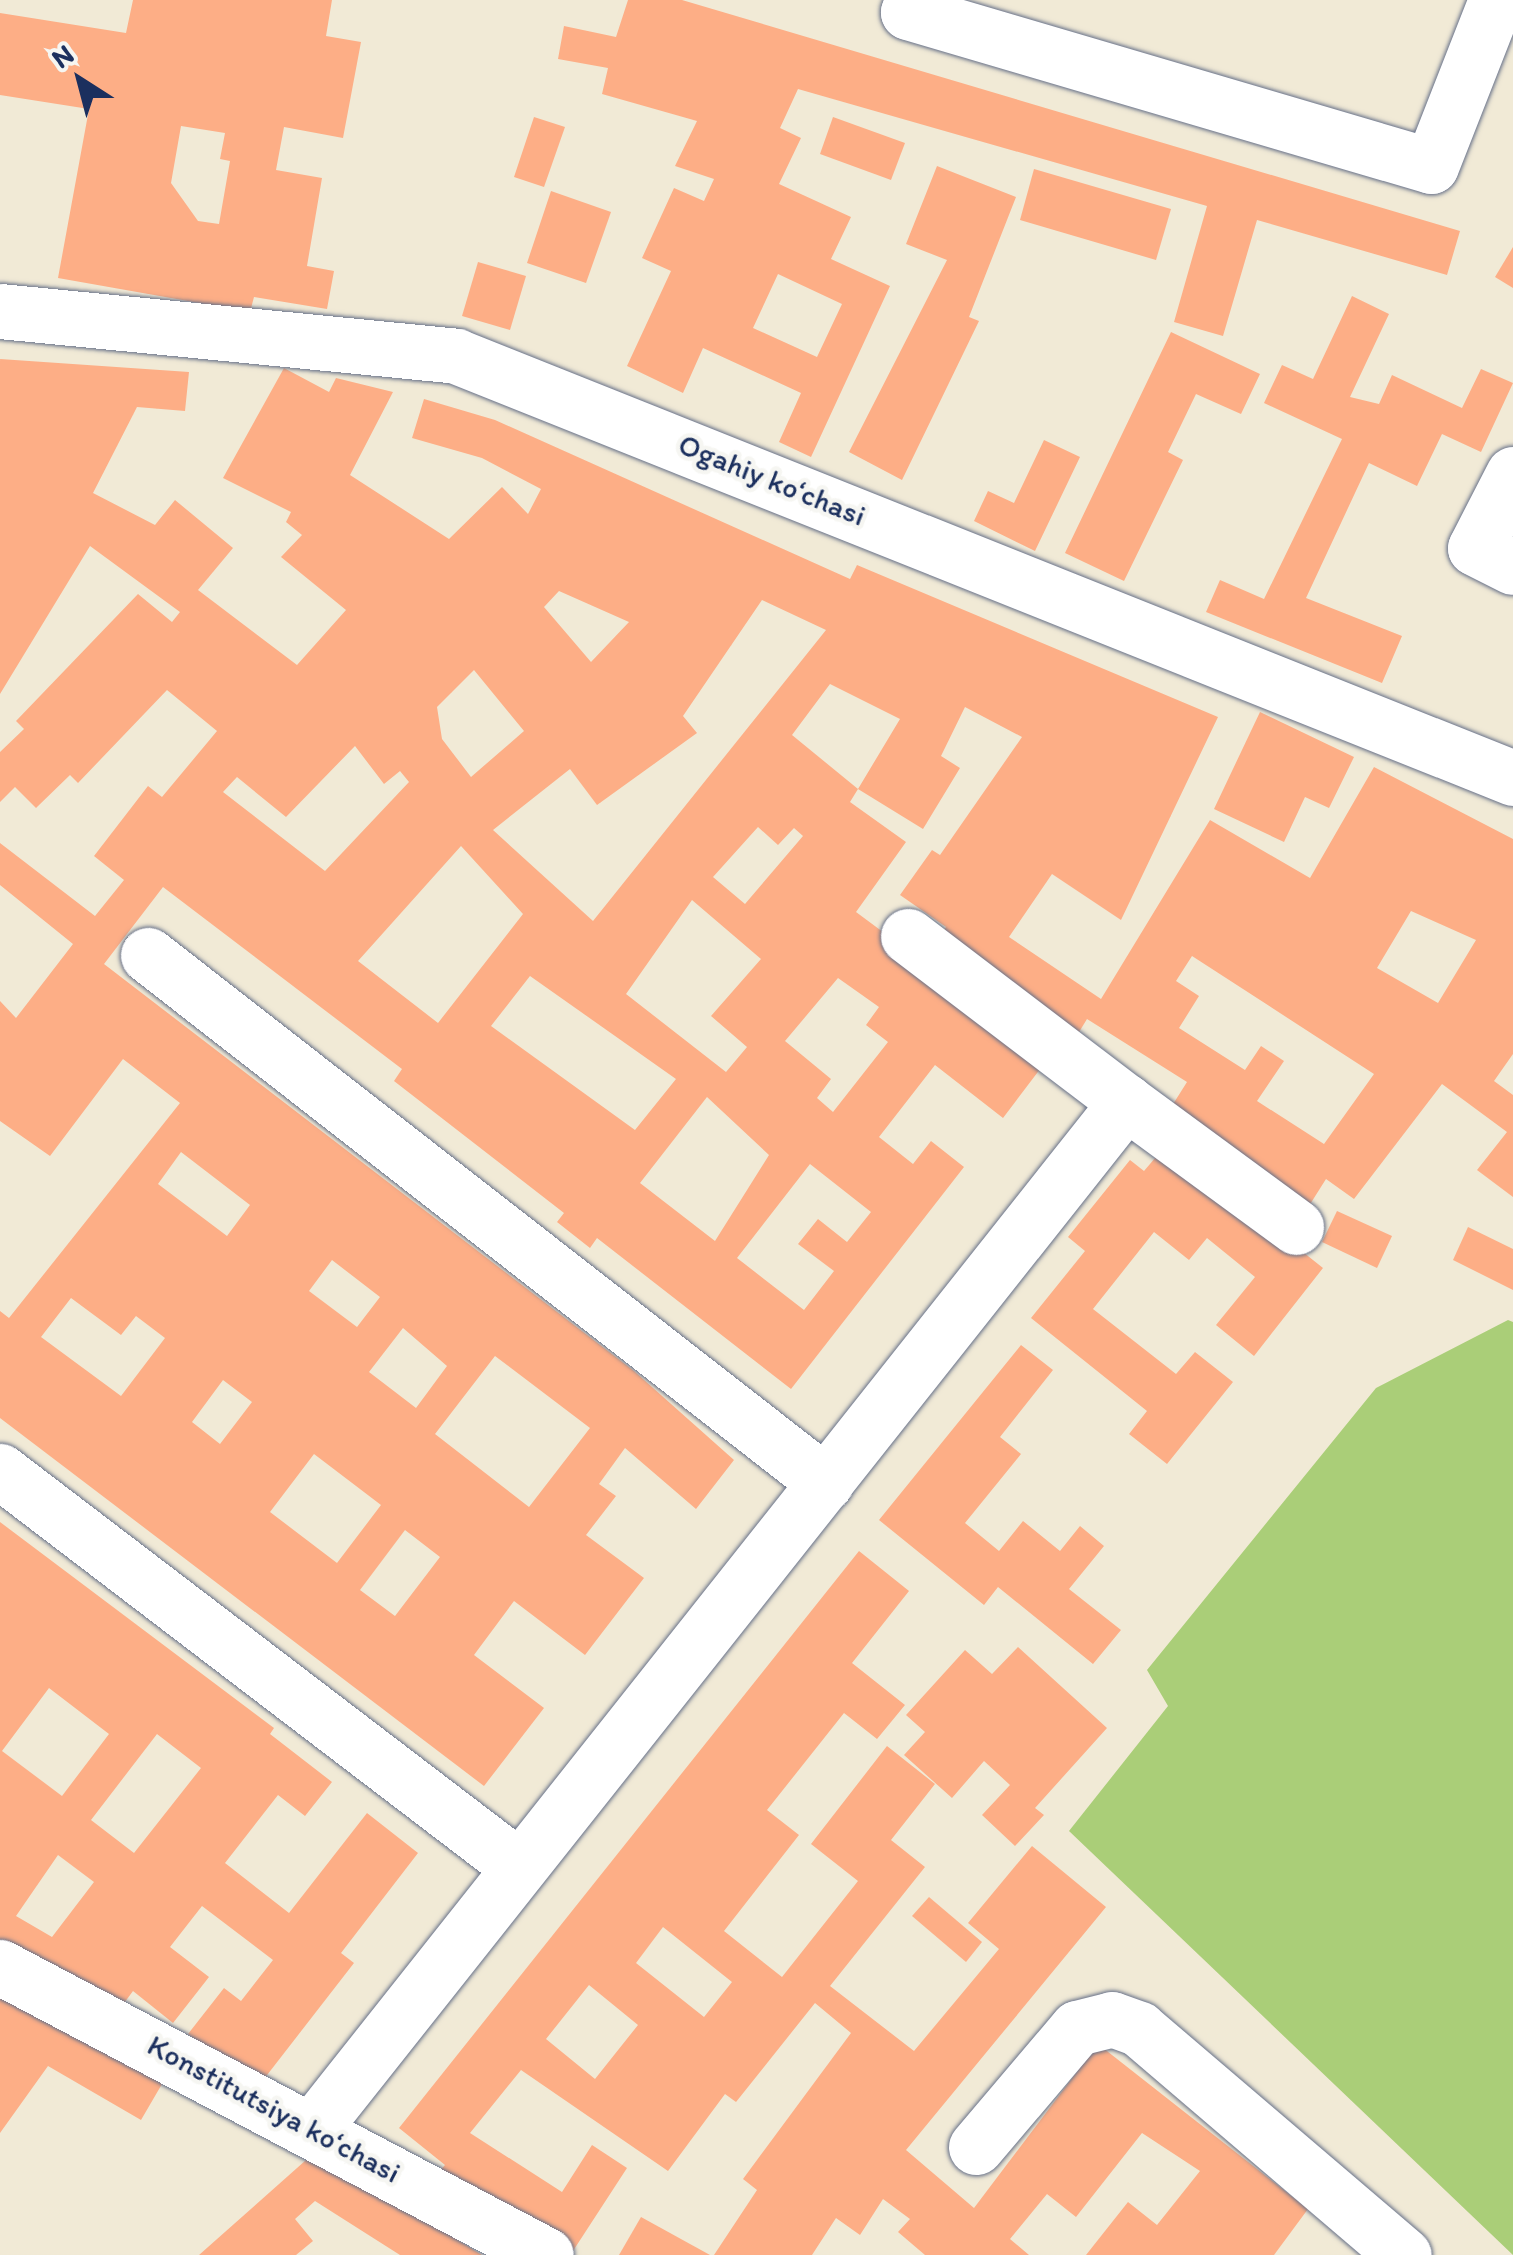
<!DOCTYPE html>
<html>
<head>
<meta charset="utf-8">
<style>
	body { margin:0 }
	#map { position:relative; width:1513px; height:2255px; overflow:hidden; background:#f1ead6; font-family:Itim,sans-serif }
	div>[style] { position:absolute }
	.green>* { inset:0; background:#aace78 }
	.building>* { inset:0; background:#fdae86 }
	.roads { filter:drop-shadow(0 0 2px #667088) drop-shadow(0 0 2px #667088) }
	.minor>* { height:55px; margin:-27.5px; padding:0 27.5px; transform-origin:27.5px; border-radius:27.5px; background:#fff }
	span { translate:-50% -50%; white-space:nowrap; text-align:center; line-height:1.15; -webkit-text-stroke:9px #f6f6f2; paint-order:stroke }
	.street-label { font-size:30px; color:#1b2f5e }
	.north { position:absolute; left:30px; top:30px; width:100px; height:100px; -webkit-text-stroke:8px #f6f6f2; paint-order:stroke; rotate:324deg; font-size:28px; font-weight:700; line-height:40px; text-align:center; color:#1b2f5e }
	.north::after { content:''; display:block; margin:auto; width:35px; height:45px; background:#1b2f5e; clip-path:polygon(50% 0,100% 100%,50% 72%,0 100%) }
</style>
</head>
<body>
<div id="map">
	<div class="green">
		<div style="clip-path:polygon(1508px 1320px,1513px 1322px,1513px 2255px,1069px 1831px,1168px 1706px,1147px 1670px,1376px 1388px)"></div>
	</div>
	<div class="building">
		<div style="clip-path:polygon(evenodd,133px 0,332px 0,326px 36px,361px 42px,343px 138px,284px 127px,276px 170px,322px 178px,307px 266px,334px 271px,327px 309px,254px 297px,250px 312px,58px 278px,89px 109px,0 95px,0 13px,126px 33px,133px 0,181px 126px,225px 133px,220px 159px,230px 161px,219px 224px,198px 221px,171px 183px,181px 126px)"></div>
		<div style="clip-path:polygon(evenodd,628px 0,682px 0,1460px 231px,1447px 275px,1257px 220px,1223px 336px,1174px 322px,1207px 206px,798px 89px,780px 128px,801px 138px,779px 184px,851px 217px,831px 259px,890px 286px,811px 457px,779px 442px,801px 393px,703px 348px,683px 393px,627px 366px,671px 271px,642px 258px,674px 188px,704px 201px,714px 179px,675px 166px,697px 121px,602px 94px,608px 68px,558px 59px,564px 26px,616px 37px,628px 0,778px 274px,842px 304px,817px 357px,753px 328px,778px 274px)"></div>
		<div style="clip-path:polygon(534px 117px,565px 127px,544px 187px,514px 177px)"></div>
		<div style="clip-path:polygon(833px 117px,905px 143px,891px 180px,820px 154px)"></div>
		<div style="clip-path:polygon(937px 166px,1016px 197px,969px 317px,979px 321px,902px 480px,849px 452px,947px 260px,906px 244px)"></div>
		<div style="clip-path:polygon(1034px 169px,1171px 209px,1156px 260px,1020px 220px)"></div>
		<div style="clip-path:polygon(551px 191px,611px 212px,586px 283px,527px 263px)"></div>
		<div style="clip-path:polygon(1513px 247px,1513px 288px,1495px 277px)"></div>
		<div style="clip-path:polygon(478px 262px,526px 276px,510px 330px,462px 316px)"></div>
		<div style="clip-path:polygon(1352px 296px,1389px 314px,1350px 397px,1379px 404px,1392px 375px,1462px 408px,1481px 369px,1513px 383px,1481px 452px,1442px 434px,1417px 486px,1369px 463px,1306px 598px,1402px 636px,1382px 683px,1206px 612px,1220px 580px,1264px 599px,1342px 439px,1264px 403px,1282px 365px,1313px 379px)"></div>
		<div style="clip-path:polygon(1171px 332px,1260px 374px,1241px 414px,1196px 394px,1168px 452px,1183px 460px,1124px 581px,1065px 553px)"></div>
		<div style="clip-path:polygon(evenodd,0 359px,189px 372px,185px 411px,137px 407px,93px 493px,155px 525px,175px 500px,233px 548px,198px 590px,297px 665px,346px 610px,281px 557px,302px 535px,286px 522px,291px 512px,223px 478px,284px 368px,329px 392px,336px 378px,393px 392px,350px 475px,449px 539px,502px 487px,528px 514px,541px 489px,482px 458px,412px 438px,424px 399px,495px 420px,850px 579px,857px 565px,1218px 717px,1121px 920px,1052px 874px,1009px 937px,1101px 999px,1210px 820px,1310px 878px,1374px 767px,1513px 839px,1513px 1054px,1494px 1081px,1513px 1095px,1513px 1197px,1477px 1170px,1507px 1132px,1442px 1084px,1354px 1199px,1326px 1179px,1302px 1217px,1163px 1120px,1187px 1082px,1087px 1019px,1073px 1042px,933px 946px,946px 927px,900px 895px,932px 850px,940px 855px,1022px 737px,965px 707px,941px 756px,960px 768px,923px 829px,858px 789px,850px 802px,906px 842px,856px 912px,1050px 1056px,1003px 1118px,935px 1065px,879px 1137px,913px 1164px,931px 1141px,964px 1167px,791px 1389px,597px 1238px,590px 1248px,557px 1222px,564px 1213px,394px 1081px,402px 1069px,163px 887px,104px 964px,634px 1371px,734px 1460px,696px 1509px,625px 1448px,599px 1484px,616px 1496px,586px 1535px,644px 1578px,585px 1655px,514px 1601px,474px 1655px,544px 1708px,484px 1786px,0 1418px,0 1311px,9px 1318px,180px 1103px,123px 1059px,50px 1156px,0 1121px,0 1001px,16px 1018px,73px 944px,0 885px,0 843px,95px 916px,124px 880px,94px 856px,148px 786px,162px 797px,217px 731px,167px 690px,78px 783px,70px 775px,36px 808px,15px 787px,0 802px,0 752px,24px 729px,16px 721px,138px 594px,172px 622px,180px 612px,90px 546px,0 694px,0 359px,559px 591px,629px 622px,591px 662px,544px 607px,559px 591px,0 359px,762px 600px,826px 630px,593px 921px,493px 830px,570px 769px,597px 805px,697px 733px,683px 716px,762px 600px,0 359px,474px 670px,524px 731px,471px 777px,442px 739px,437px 707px,474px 670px,0 359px,830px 684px,900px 719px,858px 789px,792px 735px,830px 684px,0 359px,355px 746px,384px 784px,400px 771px,409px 782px,325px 871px,223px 792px,237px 777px,286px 817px,355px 746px,0 359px,758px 827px,778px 845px,794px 828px,803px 836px,745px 904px,713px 877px,758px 827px,0 359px,461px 846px,523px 914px,438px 1023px,358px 961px,461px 846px,0 359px,692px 900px,761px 959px,711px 1016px,747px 1047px,726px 1072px,626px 994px,692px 900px,0 359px,1411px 911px,1476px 940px,1438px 1003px,1377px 968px,1411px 911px,0 359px,1192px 956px,1374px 1074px,1324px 1144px,1257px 1101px,1284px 1061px,1261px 1046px,1245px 1070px,1179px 1028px,1199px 996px,1176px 981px,1192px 956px,0 359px,530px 976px,676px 1079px,635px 1130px,491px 1026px,530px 976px,0 359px,838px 978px,879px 1007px,866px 1025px,888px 1042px,833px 1112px,817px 1098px,831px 1079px,785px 1041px,838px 978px,0 359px,707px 1097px,769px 1155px,715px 1241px,640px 1183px,707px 1097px,0 359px,181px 1152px,250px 1205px,227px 1236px,158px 1184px,181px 1152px,0 359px,810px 1164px,871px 1212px,847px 1242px,818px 1219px,798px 1244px,834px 1271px,804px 1310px,737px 1258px,810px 1164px,0 359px,332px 1260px,380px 1297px,357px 1327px,309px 1291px,332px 1260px,0 359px,71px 1298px,121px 1335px,136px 1316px,165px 1338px,121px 1396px,41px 1337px,71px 1298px,0 359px,403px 1328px,447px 1366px,416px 1408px,369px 1372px,403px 1328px,0 359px,495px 1356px,590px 1428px,529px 1507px,435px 1434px,495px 1356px,0 359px,223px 1380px,252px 1402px,220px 1444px,192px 1422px,223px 1380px,0 359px,314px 1454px,381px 1505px,337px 1563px,270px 1512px,314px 1454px,0 359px,405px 1530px,440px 1557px,395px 1616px,360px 1590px,405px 1530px)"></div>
		<div style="clip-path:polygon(1044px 440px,1080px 457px,1035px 551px,974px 521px,988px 491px,1014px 503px)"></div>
		<div style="clip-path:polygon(1260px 712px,1354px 757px,1329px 808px,1305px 797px,1284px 842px,1214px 809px)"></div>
		<div style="clip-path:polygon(1167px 1144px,1323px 1268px,1254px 1356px,1216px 1325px,1255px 1277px,1207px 1238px,1189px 1260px,1154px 1232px,1093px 1309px,1176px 1374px,1195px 1352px,1233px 1382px,1167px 1464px,1129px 1434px,1147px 1411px,1031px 1318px,1085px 1251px,1068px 1237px,1130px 1160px,1144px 1171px)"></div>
		<div style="clip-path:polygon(1337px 1211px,1392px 1236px,1377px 1268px,1322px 1242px)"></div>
		<div style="clip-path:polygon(1468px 1227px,1513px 1249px,1513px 1290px,1453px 1260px)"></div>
		<div style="clip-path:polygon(1021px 1345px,1053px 1370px,1000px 1437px,1021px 1454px,965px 1523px,999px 1551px,1023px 1521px,1060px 1551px,1080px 1526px,1104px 1546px,1069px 1589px,1121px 1630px,1093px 1664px,998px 1587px,984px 1605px,879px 1520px)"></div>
		<div style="clip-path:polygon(evenodd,0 1522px,274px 1728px,270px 1734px,332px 1782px,305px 1816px,278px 1795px,225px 1863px,289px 1913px,367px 1813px,418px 1853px,341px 1953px,354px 1963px,257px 2088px,188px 2034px,224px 1988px,241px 2001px,273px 1960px,202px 1906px,170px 1947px,209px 1977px,173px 2023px,133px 1991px,119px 2010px,0 1946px,0 1522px,49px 1688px,109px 1734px,62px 1796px,2px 1751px,49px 1688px,0 1522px,157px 1734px,201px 1768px,134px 1853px,91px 1820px,157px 1734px,0 1522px,58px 1855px,94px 1882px,52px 1937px,16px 1916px,58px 1855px)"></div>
		<div style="clip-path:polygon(evenodd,859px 1551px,909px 1591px,852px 1663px,905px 1705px,877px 1739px,844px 1713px,767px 1810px,799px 1835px,724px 1931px,782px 1977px,858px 1881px,811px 1844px,887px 1746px,935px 1784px,891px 1840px,925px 1867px,830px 1986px,914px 2051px,999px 1949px,968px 1923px,1032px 1846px,1106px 1907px,906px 2150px,974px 2208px,1098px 2044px,1308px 2209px,1274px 2255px,1086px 2255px,1128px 2202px,1157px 2225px,1200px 2171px,1142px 2133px,1076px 2217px,1047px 2194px,1010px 2239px,1029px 2255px,925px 2255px,898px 2232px,910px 2219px,883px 2199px,860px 2235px,836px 2218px,812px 2255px,714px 2255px,757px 2190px,743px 2179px,851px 2033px,815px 2003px,736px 2102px,725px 2094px,668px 2171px,521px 2070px,470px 2133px,562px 2192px,592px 2145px,627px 2168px,571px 2254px,437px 2174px,445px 2165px,399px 2128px,859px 1551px,663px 1927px,732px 1982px,704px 2017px,636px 1963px,663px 1927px,859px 1551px,589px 1985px,638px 2025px,595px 2079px,546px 2039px,589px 1985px)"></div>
		<div style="clip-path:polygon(1018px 1647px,1107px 1728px,1035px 1808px,1044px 1815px,1015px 1846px,982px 1815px,1010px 1785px,984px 1761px,952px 1798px,904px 1755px,925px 1732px,906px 1715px,965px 1650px,992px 1674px)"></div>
		<div style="clip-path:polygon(929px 1897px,982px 1942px,966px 1962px,912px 1916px)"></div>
		<div style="clip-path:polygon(0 1988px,169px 2072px,141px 2120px,48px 2066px,0 2133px)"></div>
		<div style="clip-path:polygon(315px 2152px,482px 2255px,400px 2255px,315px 2201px,295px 2219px,313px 2241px,296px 2255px,199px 2255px)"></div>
		<div style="clip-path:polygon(641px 2217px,710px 2255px,619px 2255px)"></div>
	</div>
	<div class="roads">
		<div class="minor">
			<div style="left:913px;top:0;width:13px;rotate:113deg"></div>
			<div style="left:908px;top:12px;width:545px;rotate:16.41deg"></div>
			<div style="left:1431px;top:166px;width:178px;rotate:-68.6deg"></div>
			<div style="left:0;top:311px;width:458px;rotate:5.6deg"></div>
			<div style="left:456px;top:356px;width:1138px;rotate:21.76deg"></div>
			<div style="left:1513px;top:474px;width:83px;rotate:117.2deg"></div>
			<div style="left:1475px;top:548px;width:42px;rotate:26.6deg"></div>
			<div style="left:148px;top:955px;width:859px;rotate:37.91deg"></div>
			<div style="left:1126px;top:1102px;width:211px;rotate:36.3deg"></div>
			<div style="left:0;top:1471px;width:648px;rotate:37.35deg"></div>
			<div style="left:0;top:1967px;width:617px;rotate:27.81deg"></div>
			<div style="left:314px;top:2127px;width:1308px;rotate:-51.61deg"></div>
			<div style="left:1126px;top:1102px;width:274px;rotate:-142.7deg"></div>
			<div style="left:976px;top:2147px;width:156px;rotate:-49.7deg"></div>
			<div style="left:1077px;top:2028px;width:36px;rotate:-14deg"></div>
			<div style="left:1112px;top:2019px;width:29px;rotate:20deg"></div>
			<div style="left:1139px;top:2029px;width:348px;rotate:40.5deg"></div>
		</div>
	</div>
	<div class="street-label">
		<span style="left:772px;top:480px;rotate:22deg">Ogahiy koʻchasi</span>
		<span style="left:274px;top:2109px;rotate:28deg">Konstitutsiya koʻchasi</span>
	</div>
	<div class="north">N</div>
</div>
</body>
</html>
